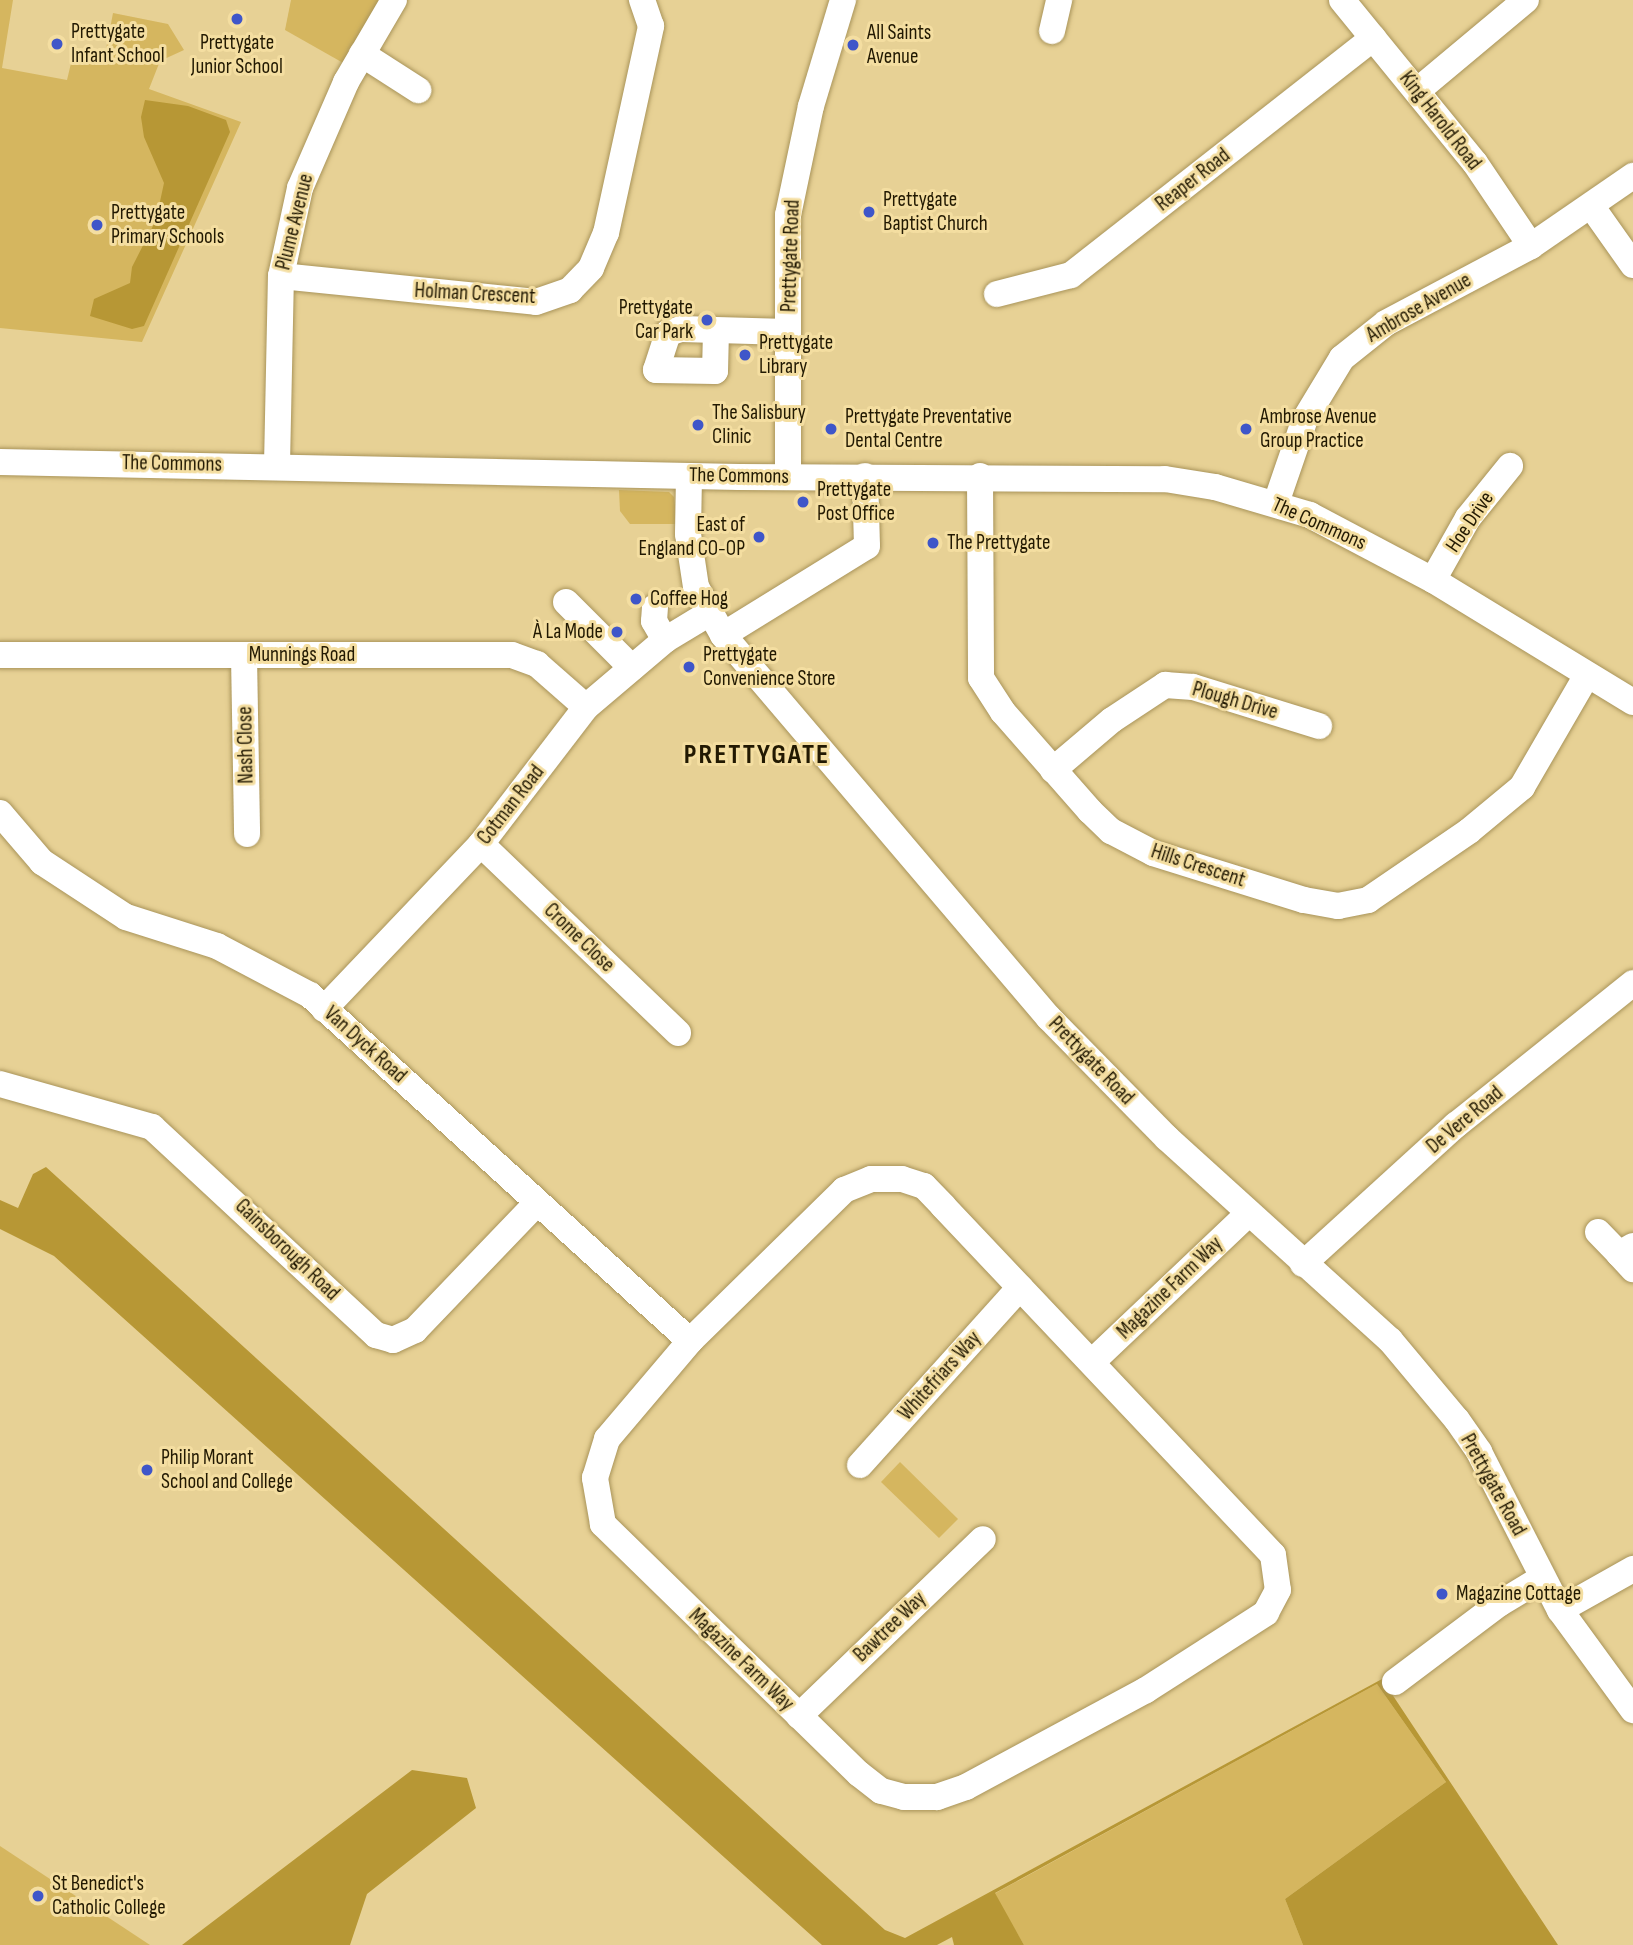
<!DOCTYPE html>
<html>
<head>
<meta charset="utf-8">
<style>
	body { margin:0 }
	#map { position:relative; width:1633px; height:1945px; overflow:hidden; background:#e7d195; font-family:"Sofia Sans Condensed",sans-serif }
	div>[style] { position:absolute }
	.green>* { inset:0; background:#d5b65f }
	.forest>* { inset:0; background:#b79735 }
	.roads { filter:drop-shadow(0 0 2px #a9945a) drop-shadow(0 0 2px #a9945a) }
	.minor>* { height:26px; margin:-13px; padding:0 13px; transform-origin:13px; border-radius:13px; background:#fff }
	.dots>* { width:19px; height:19px; translate:-50% -50%; box-sizing:border-box; border:4px solid #f4dea1; border-radius:50% }
	span { translate:-50% -50%; white-space:nowrap; text-align:center; line-height:1.15; -webkit-text-stroke:6px #f4dea1; paint-order:stroke }
	.poi-label { font-size:21px; color:#221902 }
	.left { translate:0 -50%; text-align:left }
	.right { translate:-100% -50%; text-align:right }
	.street-label { font-size:21px; color:#221902 }
	.district-label { font-size:28px; color:#221902; font-weight:700; letter-spacing:2px }
</style>
</head>
<body>
<div id="map">
	<div class="green">
		<div style="clip-path:polygon(0 0,13px 0,2px 68px,67px 80px,72px 59px,103px 65px,113px 13px,168px 24px,184px 50px,160px 61px,149px 89px,241px 122px,142px 342px,0 328px)"></div>
		<div style="clip-path:polygon(291px 0,382px 0,345px 64px,285px 30px)"></div>
		<div style="clip-path:polygon(619px 490px,669px 492px,674px 497px,677px 524px,630px 524px,620px 511px)"></div>
		<div style="clip-path:polygon(900px 1462px,958px 1519px,939px 1538px,881px 1482px)"></div>
		<div style="clip-path:polygon(1377px 1684px,1446px 1782px,1285px 1899px,1303px 1945px,1024px 1945px,994px 1894px)"></div>
		<div style="clip-path:polygon(0 1846px,150px 1945px,0 1945px)"></div>
	</div>
	<div class="forest">
		<div style="clip-path:polygon(145px 100px,188px 106px,226px 120px,230px 132px,144px 326px,132px 329px,90px 316px,94px 299px,130px 283px,132px 267px,156px 220px,164px 183px,144px 137px,141px 117px)"></div>
		<div style="clip-path:polygon(46px 1167px,885px 1930px,905px 1938px,1382px 1679px,1558px 1945px,1303px 1945px,1285px 1899px,1446px 1782px,1377px 1684px,995px 1893px,1024px 1945px,954px 1945px,952px 1937px,937px 1945px,822px 1945px,54px 1256px,0 1229px,0 1200px,18px 1208px,33px 1174px)"></div>
		<div style="clip-path:polygon(412px 1770px,467px 1778px,476px 1808px,367px 1894px,350px 1945px,182px 1945px)"></div>
	</div>
	<div class="roads">
		<div class="minor">
			<div style="left:1342px;top:0;width:210px;rotate:50.8deg"></div>
			<div style="left:1475px;top:163px;width:100px;rotate:56deg"></div>
			<div style="left:1052px;top:31px;width:32px;rotate:-77deg"></div>
			<div style="left:362px;top:54px;width:67px;rotate:32.7deg"></div>
			<div style="left:1417px;top:91px;width:142px;rotate:-39.9deg"></div>
			<div style="left:1592px;top:207px;width:71px;rotate:54.7deg"></div>
			<div style="left:281px;top:276px;width:256px;rotate:5.8deg"></div>
			<div style="left:536px;top:302px;width:36px;rotate:-19deg"></div>
			<div style="left:570px;top:290px;width:30px;rotate:-46deg"></div>
			<div style="left:591px;top:268px;width:38px;rotate:-67deg"></div>
			<div style="left:606px;top:233px;width:212px;rotate:-77.7deg"></div>
			<div style="left:651px;top:26px;width:28px;rotate:-109deg"></div>
			<div style="left:997px;top:294px;width:76px;rotate:-14.4deg"></div>
			<div style="left:1071px;top:275px;width:384px;rotate:-38.1deg"></div>
			<div style="left:716px;top:331px;width:40px;rotate:91.4deg"></div>
			<div style="left:715px;top:371px;width:59px;rotate:-179deg"></div>
			<div style="left:656px;top:370px;width:39px;rotate:-72deg"></div>
			<div style="left:668px;top:333px;width:14px;rotate:-17deg"></div>
			<div style="left:681px;top:329px;width:107px;rotate:1.6deg"></div>
			<div style="left:0;top:462px;width:739px;rotate:1.16deg"></div>
			<div style="left:739px;top:477px;width:426px;rotate:0.3deg"></div>
			<div style="left:1165px;top:479px;width:51px;rotate:9.1deg"></div>
			<div style="left:1215px;top:487px;width:99px;rotate:16.4deg"></div>
			<div style="left:1310px;top:515px;width:139px;rotate:27.9deg"></div>
			<div style="left:1433px;top:580px;width:234px;rotate:31.4deg"></div>
			<div style="left:277px;top:465px;width:189px;rotate:-88.8deg"></div>
			<div style="left:281px;top:276px;width:90px;rotate:-77.8deg"></div>
			<div style="left:300px;top:188px;width:116px;rotate:-66.5deg"></div>
			<div style="left:346px;top:82px;width:95px;rotate:-59.7deg"></div>
			<div style="left:689px;top:476px;width:58px;rotate:91deg"></div>
			<div style="left:688px;top:534px;width:54px;rotate:81.4deg"></div>
			<div style="left:696px;top:587px;width:55px;rotate:60.6deg"></div>
			<div style="left:723px;top:635px;width:503px;rotate:49.6deg"></div>
			<div style="left:1049px;top:1018px;width:168px;rotate:45.5deg"></div>
			<div style="left:1167px;top:1138px;width:301px;rotate:42.2deg"></div>
			<div style="left:1390px;top:1340px;width:104px;rotate:50.1deg"></div>
			<div style="left:1457px;top:1420px;width:39px;rotate:55deg"></div>
			<div style="left:1479px;top:1452px;width:178px;rotate:62.9deg"></div>
			<div style="left:1560px;top:1610px;width:124px;rotate:53.9deg"></div>
			<div style="left:980px;top:476px;width:202px;rotate:89.7deg"></div>
			<div style="left:981px;top:678px;width:40px;rotate:57.1deg"></div>
			<div style="left:1003px;top:712px;width:132px;rotate:48.7deg"></div>
			<div style="left:1090px;top:811px;width:29px;rotate:44deg"></div>
			<div style="left:1111px;top:831px;width:47px;rotate:27.6deg"></div>
			<div style="left:1153px;top:853px;width:158px;rotate:17.3deg"></div>
			<div style="left:1304px;top:900px;width:35px;rotate:10deg"></div>
			<div style="left:1338px;top:906px;width:31px;rotate:-11deg"></div>
			<div style="left:1368px;top:900px;width:122px;rotate:-34.3deg"></div>
			<div style="left:1469px;top:831px;width:69px;rotate:-39.7deg"></div>
			<div style="left:1522px;top:787px;width:129px;rotate:-59.9deg"></div>
			<div style="left:788px;top:477px;width:262px;rotate:-90deg"></div>
			<div style="left:788px;top:215px;width:111px;rotate:-78.1deg"></div>
			<div style="left:811px;top:106px;width:111px;rotate:-73.2deg"></div>
			<div style="left:1276px;top:503px;width:89px;rotate:-71deg"></div>
			<div style="left:1305px;top:419px;width:71px;rotate:-58.8deg"></div>
			<div style="left:1342px;top:358px;width:56px;rotate:-38.5deg"></div>
			<div style="left:1386px;top:323px;width:164px;rotate:-28deg"></div>
			<div style="left:1531px;top:246px;width:124px;rotate:-34.5deg"></div>
			<div style="left:1433px;top:580px;width:71px;rotate:-60.6deg"></div>
			<div style="left:1468px;top:518px;width:67px;rotate:-51.1deg"></div>
			<div style="left:566px;top:602px;width:93px;rotate:45deg"></div>
			<div style="left:655px;top:607px;width:14px;rotate:94deg"></div>
			<div style="left:654px;top:621px;width:22px;rotate:60deg"></div>
			<div style="left:723px;top:635px;width:169px;rotate:-31.7deg"></div>
			<div style="left:867px;top:546px;width:70px;rotate:-91.6deg"></div>
			<div style="left:0;top:655px;width:512px"></div>
			<div style="left:512px;top:655px;width:27px;rotate:20deg"></div>
			<div style="left:537px;top:664px;width:65px;rotate:41.3deg"></div>
			<div style="left:244px;top:656px;width:178px;rotate:89deg"></div>
			<div style="left:1053px;top:770px;width:77px;rotate:-40.3deg"></div>
			<div style="left:1112px;top:720px;width:64px;rotate:-33.4deg"></div>
			<div style="left:1165px;top:685px;width:28px;rotate:4deg"></div>
			<div style="left:1193px;top:687px;width:132px;rotate:17.2deg"></div>
			<div style="left:0;top:813px;width:65px;rotate:49.4deg"></div>
			<div style="left:42px;top:862px;width:100px;rotate:33.2deg"></div>
			<div style="left:126px;top:917px;width:96px;rotate:17.7deg"></div>
			<div style="left:217px;top:946px;width:105px;rotate:27.8deg"></div>
			<div style="left:310px;top:995px;width:514px;rotate:42.32deg"></div>
			<div style="left:481px;top:844px;width:273px;rotate:43.8deg"></div>
			<div style="left:324px;top:1009px;width:228px;rotate:-46.4deg"></div>
			<div style="left:481px;top:844px;width:173px;rotate:-52.5deg"></div>
			<div style="left:586px;top:707px;width:104px;rotate:-40.3deg"></div>
			<div style="left:665px;top:640px;width:50px;rotate:-31.2deg"></div>
			<div style="left:0;top:1084px;width:158px;rotate:15.8deg"></div>
			<div style="left:152px;top:1127px;width:306px;rotate:42.9deg"></div>
			<div style="left:376px;top:1335px;width:18px;rotate:16deg"></div>
			<div style="left:393px;top:1340px;width:24px;rotate:-24deg"></div>
			<div style="left:415px;top:1330px;width:176px;rotate:-46.2deg"></div>
			<div style="left:871px;top:1179px;width:31px"></div>
			<div style="left:902px;top:1179px;width:23px;rotate:18deg"></div>
			<div style="left:924px;top:1186px;width:28px;rotate:46deg"></div>
			<div style="left:943px;top:1206px;width:480px;rotate:46.6deg"></div>
			<div style="left:1273px;top:1555px;width:35px;rotate:82deg"></div>
			<div style="left:1278px;top:1590px;width:26px;rotate:118deg"></div>
			<div style="left:1266px;top:1613px;width:143px;rotate:147.3deg"></div>
			<div style="left:1146px;top:1690px;width:204px;rotate:151.7deg"></div>
			<div style="left:966px;top:1787px;width:31px;rotate:161deg"></div>
			<div style="left:937px;top:1797px;width:33px;rotate:180deg"></div>
			<div style="left:904px;top:1797px;width:24px;rotate:-165deg"></div>
			<div style="left:881px;top:1791px;width:28px;rotate:-142deg"></div>
			<div style="left:859px;top:1774px;width:358px;rotate:-135.7deg"></div>
			<div style="left:603px;top:1524px;width:47px;rotate:-99.9deg"></div>
			<div style="left:595px;top:1478px;width:41px;rotate:-72.9deg"></div>
			<div style="left:607px;top:1439px;width:128px;rotate:-49.7deg"></div>
			<div style="left:690px;top:1341px;width:216px;rotate:-44.4deg"></div>
			<div style="left:844px;top:1190px;width:29px;rotate:-22deg"></div>
			<div style="left:1598px;top:1232px;width:30px;rotate:46deg"></div>
			<div style="left:1633px;top:1246px;width:16px;rotate:150deg"></div>
			<div style="left:1619px;top:1254px;width:21px;rotate:47deg"></div>
			<div style="left:1303px;top:1264px;width:207px;rotate:-42.3deg"></div>
			<div style="left:1456px;top:1125px;width:227px;rotate:-38.7deg"></div>
			<div style="left:1092px;top:1362px;width:215px;rotate:-43.5deg"></div>
			<div style="left:860px;top:1465px;width:239px;rotate:-48deg"></div>
			<div style="left:1560px;top:1610px;width:84px;rotate:-29.3deg"></div>
			<div style="left:1395px;top:1682px;width:130px;rotate:-36.9deg"></div>
			<div style="left:1499px;top:1604px;width:50px;rotate:-31.2deg"></div>
			<div style="left:799px;top:1716px;width:255px;rotate:-43.9deg"></div>
		</div>
	</div>
	<div class="dots">
		<div style="left:237px;top:19px;background:#3f56c9"></div>
		<div style="left:57px;top:44px;background:#3f56c9"></div>
		<div style="left:853px;top:45px;background:#3f56c9"></div>
		<div style="left:869px;top:212px;background:#3f56c9"></div>
		<div style="left:97px;top:225px;background:#3f56c9"></div>
		<div style="left:707px;top:320px;background:#3f56c9"></div>
		<div style="left:745px;top:355px;background:#3f56c9"></div>
		<div style="left:698px;top:425px;background:#3f56c9"></div>
		<div style="left:831px;top:429px;background:#3f56c9"></div>
		<div style="left:1246px;top:429px;background:#3f56c9"></div>
		<div style="left:803px;top:502px;background:#3f56c9"></div>
		<div style="left:759px;top:537px;background:#3f56c9"></div>
		<div style="left:933px;top:543px;background:#3f56c9"></div>
		<div style="left:636px;top:599px;background:#3f56c9"></div>
		<div style="left:617px;top:632px;background:#3f56c9"></div>
		<div style="left:689px;top:667px;background:#3f56c9"></div>
		<div style="left:147px;top:1470px;background:#3f56c9"></div>
		<div style="left:1442px;top:1594px;background:#3f56c9"></div>
		<div style="left:38px;top:1896px;background:#3f56c9"></div>
	</div>
	<div class="poi-label">
		<span class="left" style="left:71px;top:44px">Prettygate<br>Infant School</span>
		<span class="left" style="left:867px;top:45px">All Saints<br>Avenue</span>
		<span style="left:237px;top:55px">Prettygate<br>Junior School</span>
		<span class="left" style="left:883px;top:212px">Prettygate<br>Baptist Church</span>
		<span class="left" style="left:111px;top:225px">Prettygate<br>Primary Schools</span>
		<span class="right" style="left:693px;top:320px">Prettygate<br>Car Park</span>
		<span class="left" style="left:759px;top:355px">Prettygate<br>Library</span>
		<span class="left" style="left:712px;top:425px">The Salisbury<br>Clinic</span>
		<span class="left" style="left:845px;top:429px">Prettygate Preventative<br>Dental Centre</span>
		<span class="left" style="left:1260px;top:429px">Ambrose Avenue<br>Group Practice</span>
		<span class="left" style="left:817px;top:502px">Prettygate<br>Post Office</span>
		<span class="right" style="left:745px;top:537px">East of<br>England CO-OP</span>
		<span class="left" style="left:947px;top:543px">The Prettygate</span>
		<span class="left" style="left:650px;top:599px">Coffee Hog</span>
		<span class="right" style="left:603px;top:632px">À La Mode</span>
		<span class="left" style="left:703px;top:667px">Prettygate<br>Convenience Store</span>
		<span class="left" style="left:161px;top:1470px">Philip Morant<br>School and College</span>
		<span class="left" style="left:1456px;top:1594px">Magazine Cottage</span>
		<span class="left" style="left:52px;top:1896px">St Benedict's<br>Catholic College</span>
	</div>
	<div class="street-label">
		<span style="left:1440px;top:121px;rotate:52deg">King Harold Road</span>
		<span style="left:1193px;top:180px;rotate:-38deg">Reaper Road</span>
		<span style="left:295px;top:222px;rotate:-76deg">Plume Avenue</span>
		<span style="left:791px;top:256px;rotate:-88deg">Prettygate Road</span>
		<span style="left:475px;top:294px;rotate:3deg">Holman Crescent</span>
		<span style="left:1419px;top:308px;rotate:-30deg">Ambrose Avenue</span>
		<span style="left:172px;top:464px;rotate:1deg">The Commons</span>
		<span style="left:739px;top:476px;rotate:1deg">The Commons</span>
		<span style="left:1470px;top:522px;rotate:-56deg">Hoe Drive</span>
		<span style="left:1319px;top:524px;rotate:24deg">The Commons</span>
		<span style="left:302px;top:655px">Munnings Road</span>
		<span style="left:1235px;top:701px;rotate:16deg">Plough Drive</span>
		<span style="left:246px;top:745px;rotate:-91deg">Nash Close</span>
		<span style="left:511px;top:805px;rotate:-52deg">Cotman Road</span>
		<span style="left:1198px;top:866px;rotate:18deg">Hills Crescent</span>
		<span style="left:579px;top:938px;rotate:44deg">Crome Close</span>
		<span style="left:365px;top:1045px;rotate:42deg">Van Dyck Road</span>
		<span style="left:1091px;top:1061px;rotate:46deg">Prettygate Road</span>
		<span style="left:1465px;top:1120px;rotate:-40deg">De Vere Road</span>
		<span style="left:287px;top:1250px;rotate:44deg">Gainsborough Road</span>
		<span style="left:1170px;top:1288px;rotate:-44deg">Magazine Farm Way</span>
		<span style="left:940px;top:1376px;rotate:-48deg">Whitefriars Way</span>
		<span style="left:1493px;top:1485px;rotate:61deg">Prettygate Road</span>
		<span style="left:890px;top:1627px;rotate:-44deg">Bawtree Way</span>
		<span style="left:741px;top:1660px;rotate:44deg">Magazine Farm Way</span>
	</div>
	<div class="district-label">
		<span style="left:757px;top:755px">PRETTYGATE</span>
	</div>
</div>
</body>
</html>
